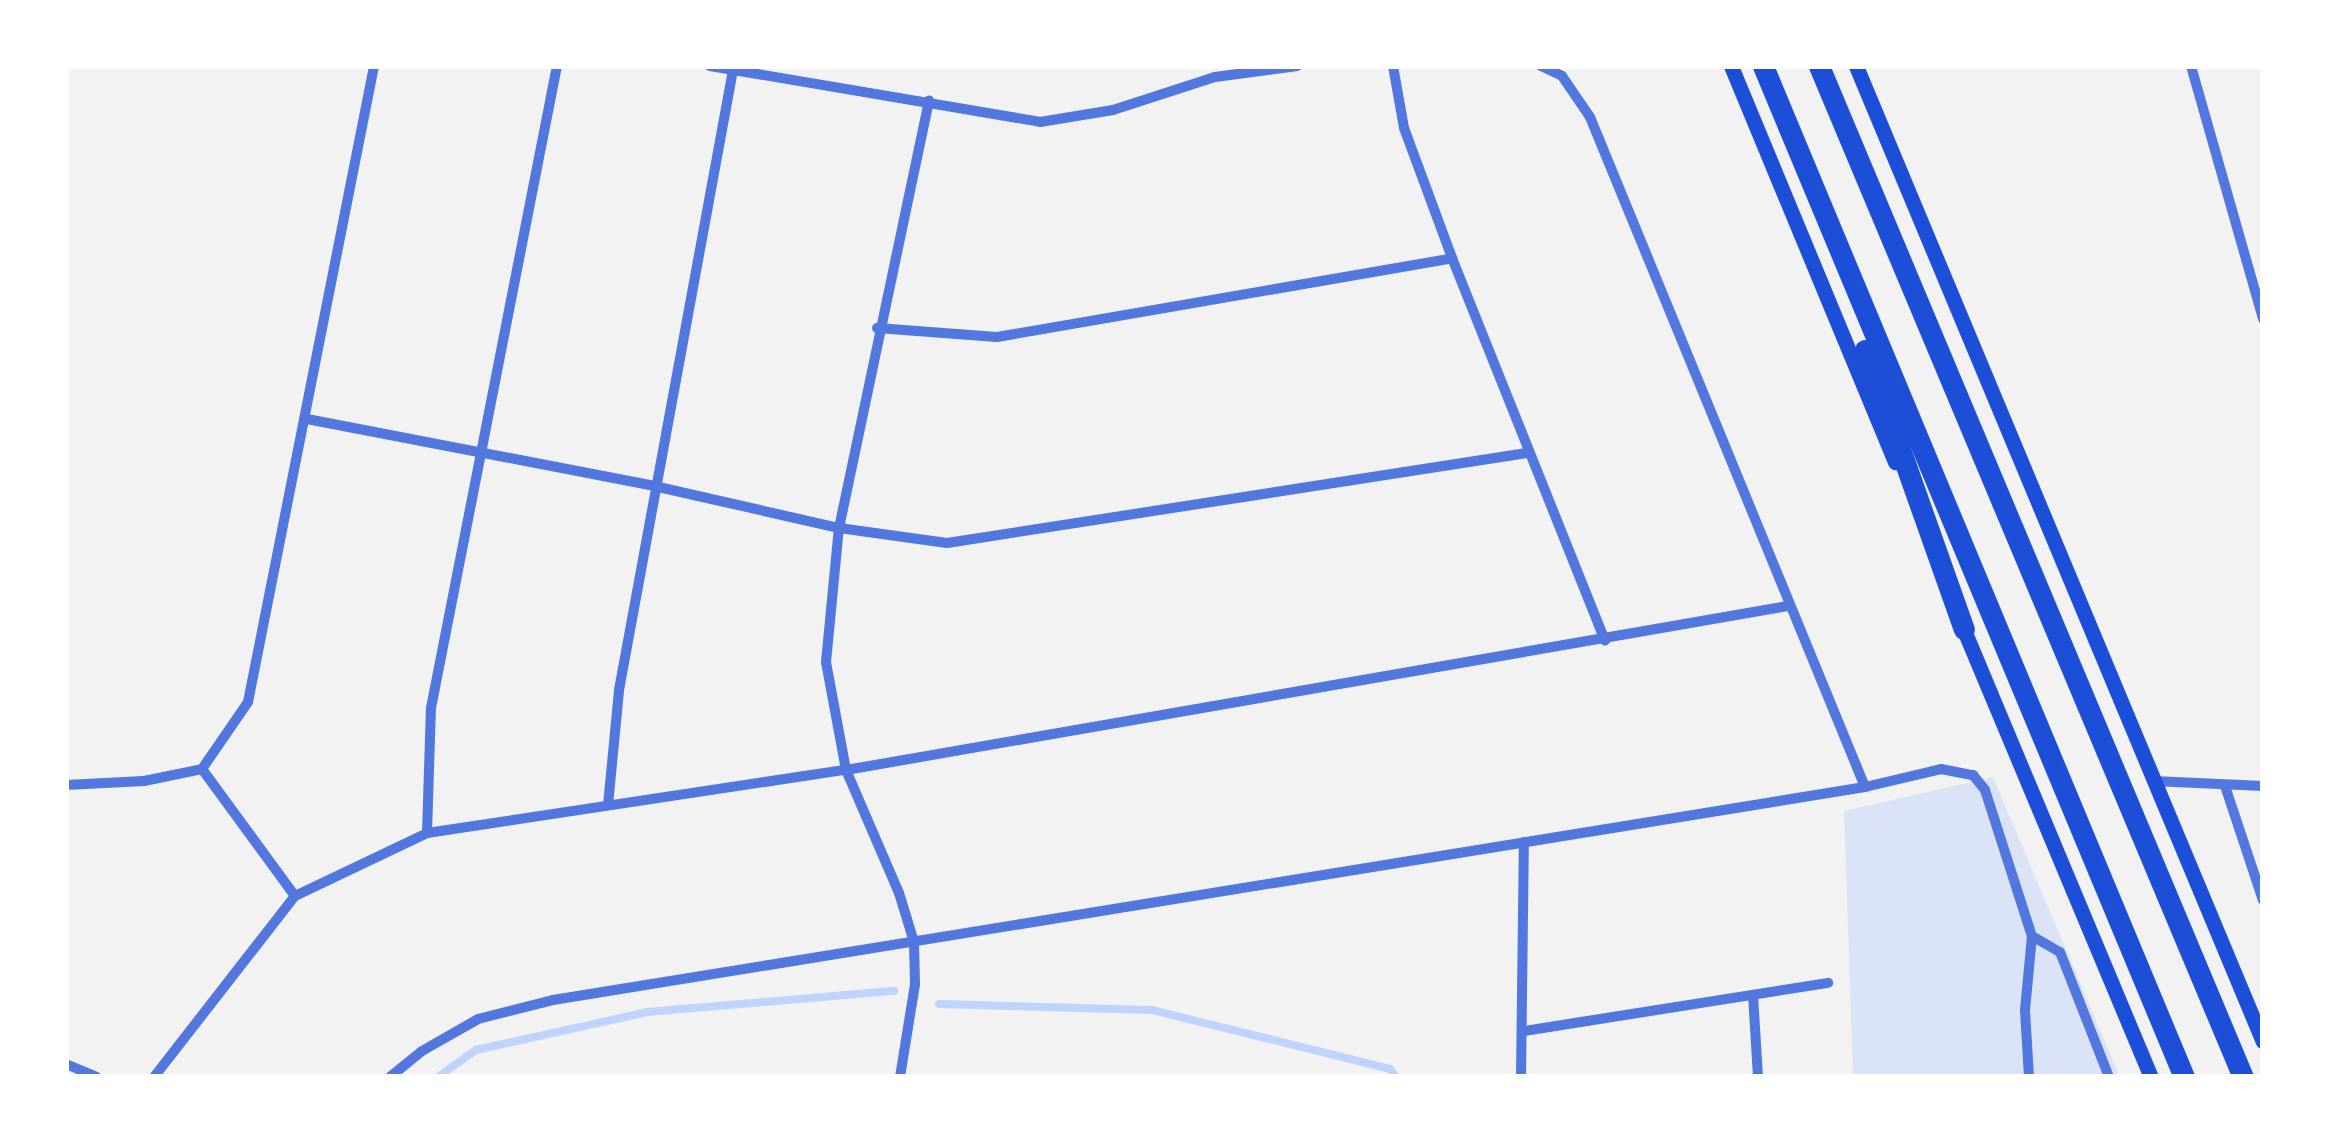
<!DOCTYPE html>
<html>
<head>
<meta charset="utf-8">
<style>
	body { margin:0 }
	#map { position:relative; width:2329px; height:1143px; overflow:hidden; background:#f2f2f2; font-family:Georgia,serif }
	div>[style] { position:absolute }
	.green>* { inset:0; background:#dbe4f7 }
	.stream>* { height:8px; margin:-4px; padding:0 4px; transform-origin:4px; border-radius:4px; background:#bfd3fe }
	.minor>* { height:10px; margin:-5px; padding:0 5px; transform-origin:5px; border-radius:5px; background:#5277de }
	.secondary>* { height:15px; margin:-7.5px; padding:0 7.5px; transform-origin:7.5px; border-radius:7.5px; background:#1d4ed8 }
	.motorway>* { height:21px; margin:-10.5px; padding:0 10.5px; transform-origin:10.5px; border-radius:10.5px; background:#1d4ed8 }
	span { translate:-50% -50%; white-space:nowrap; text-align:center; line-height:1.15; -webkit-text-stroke:9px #fff; paint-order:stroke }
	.frame { position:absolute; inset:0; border:69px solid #fff; pointer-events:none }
</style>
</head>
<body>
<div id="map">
	<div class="green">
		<div style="clip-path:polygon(1993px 777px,2120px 1077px,1853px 1077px,1844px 811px)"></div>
	</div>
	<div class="stream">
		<div style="left:939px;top:1004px;width:213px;rotate:1.6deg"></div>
		<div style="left:1152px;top:1010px;width:245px;rotate:13.9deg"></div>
		<div style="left:1390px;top:1069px;width:10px;rotate:53deg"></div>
		<div style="left:438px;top:1077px;width:47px;rotate:-35.4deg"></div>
		<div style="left:476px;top:1050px;width:175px;rotate:-12.5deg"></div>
		<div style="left:647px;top:1012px;width:248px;rotate:-4.9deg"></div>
	</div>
	<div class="minor">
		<div style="left:710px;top:66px;width:335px;rotate:9.6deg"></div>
		<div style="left:1040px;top:122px;width:74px;rotate:-9.3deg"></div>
		<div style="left:1113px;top:110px;width:107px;rotate:-17.9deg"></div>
		<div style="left:1215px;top:77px;width:83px;rotate:-7.6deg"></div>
		<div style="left:1393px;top:66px;width:63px;rotate:79.9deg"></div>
		<div style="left:1404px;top:128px;width:139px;rotate:69.7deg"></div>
		<div style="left:1452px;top:258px;width:412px;rotate:68.2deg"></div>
		<div style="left:1541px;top:66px;width:23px;rotate:25deg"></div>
		<div style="left:1562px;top:76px;width:50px;rotate:55.7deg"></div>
		<div style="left:1590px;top:117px;width:724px;rotate:67.68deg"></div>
		<div style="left:2191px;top:66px;width:263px;rotate:74.1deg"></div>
		<div style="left:877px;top:328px;width:120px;rotate:4.3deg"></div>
		<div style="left:997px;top:337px;width:462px;rotate:-9.8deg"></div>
		<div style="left:307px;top:419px;width:353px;rotate:10.9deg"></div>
		<div style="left:654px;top:486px;width:190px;rotate:12.8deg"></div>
		<div style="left:839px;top:528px;width:109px;rotate:7.9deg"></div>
		<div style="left:947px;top:543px;width:587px;rotate:-8.82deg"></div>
		<div style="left:202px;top:769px;width:157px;rotate:53.8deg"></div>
		<div style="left:2153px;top:781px;width:110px;rotate:2.6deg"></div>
		<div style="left:66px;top:785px;width:78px;rotate:-2.9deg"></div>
		<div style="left:144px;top:781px;width:59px;rotate:-11.7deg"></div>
		<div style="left:202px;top:769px;width:81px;rotate:-55.5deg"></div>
		<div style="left:248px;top:702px;width:648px;rotate:-78.79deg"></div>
		<div style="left:2225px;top:786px;width:120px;rotate:71.6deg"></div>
		<div style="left:608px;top:805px;width:116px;rotate:-84.5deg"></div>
		<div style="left:619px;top:690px;width:630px;rotate:-79.58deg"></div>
		<div style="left:427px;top:833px;width:125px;rotate:-88.2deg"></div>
		<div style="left:431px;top:708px;width:654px;rotate:-78.9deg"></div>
		<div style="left:2032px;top:936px;width:32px;rotate:30deg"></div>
		<div style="left:2060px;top:952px;width:134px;rotate:68.6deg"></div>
		<div style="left:1753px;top:995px;width:82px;rotate:86.5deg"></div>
		<div style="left:1524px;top:1031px;width:308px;rotate:-9deg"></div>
		<div style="left:66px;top:1064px;width:33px;rotate:23deg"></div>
		<div style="left:154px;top:1077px;width:229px;rotate:-52.1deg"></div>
		<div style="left:295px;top:896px;width:146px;rotate:-25.5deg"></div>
		<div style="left:427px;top:833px;width:424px;rotate:-8.6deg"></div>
		<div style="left:846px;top:770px;width:956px;rotate:-9.88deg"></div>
		<div style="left:390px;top:1077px;width:41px;rotate:-39.1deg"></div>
		<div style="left:422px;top:1051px;width:64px;rotate:-29.7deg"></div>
		<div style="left:478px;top:1019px;width:77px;rotate:-14.2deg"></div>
		<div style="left:553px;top:1000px;width:1329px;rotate:-9.22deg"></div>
		<div style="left:1865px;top:787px;width:78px;rotate:-13.3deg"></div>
		<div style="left:1941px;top:769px;width:33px;rotate:11deg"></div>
		<div style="left:1973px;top:775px;width:19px;rotate:51deg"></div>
		<div style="left:1985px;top:790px;width:153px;rotate:72.2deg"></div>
		<div style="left:2032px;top:936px;width:74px;rotate:95.4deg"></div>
		<div style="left:2025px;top:1010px;width:67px;rotate:86.6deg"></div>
		<div style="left:900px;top:1077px;width:94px;rotate:-80.8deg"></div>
		<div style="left:915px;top:984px;width:42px;rotate:-91.4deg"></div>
		<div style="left:914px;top:942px;width:51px;rotate:-107deg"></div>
		<div style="left:899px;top:893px;width:134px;rotate:-113.3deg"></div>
		<div style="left:846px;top:770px;width:110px;rotate:-100.5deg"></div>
		<div style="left:826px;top:662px;width:135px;rotate:-84.5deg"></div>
		<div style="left:839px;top:528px;width:437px;rotate:-78.1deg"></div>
		<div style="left:1521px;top:1077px;width:235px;rotate:-89.3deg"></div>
	</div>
	<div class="secondary">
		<div style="left:1731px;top:66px;width:429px;rotate:67.5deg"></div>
		<div style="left:1856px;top:66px;width:1057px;rotate:67.36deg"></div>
		<div style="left:1961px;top:623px;width:492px;rotate:67.3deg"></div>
	</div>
	<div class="motorway">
		<div style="left:1763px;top:66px;width:1095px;rotate:67.39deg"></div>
		<div style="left:1819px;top:66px;width:1096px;rotate:67.25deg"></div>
		<div style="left:1865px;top:350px;width:296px;rotate:70.5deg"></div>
	</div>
	<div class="frame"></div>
</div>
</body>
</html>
